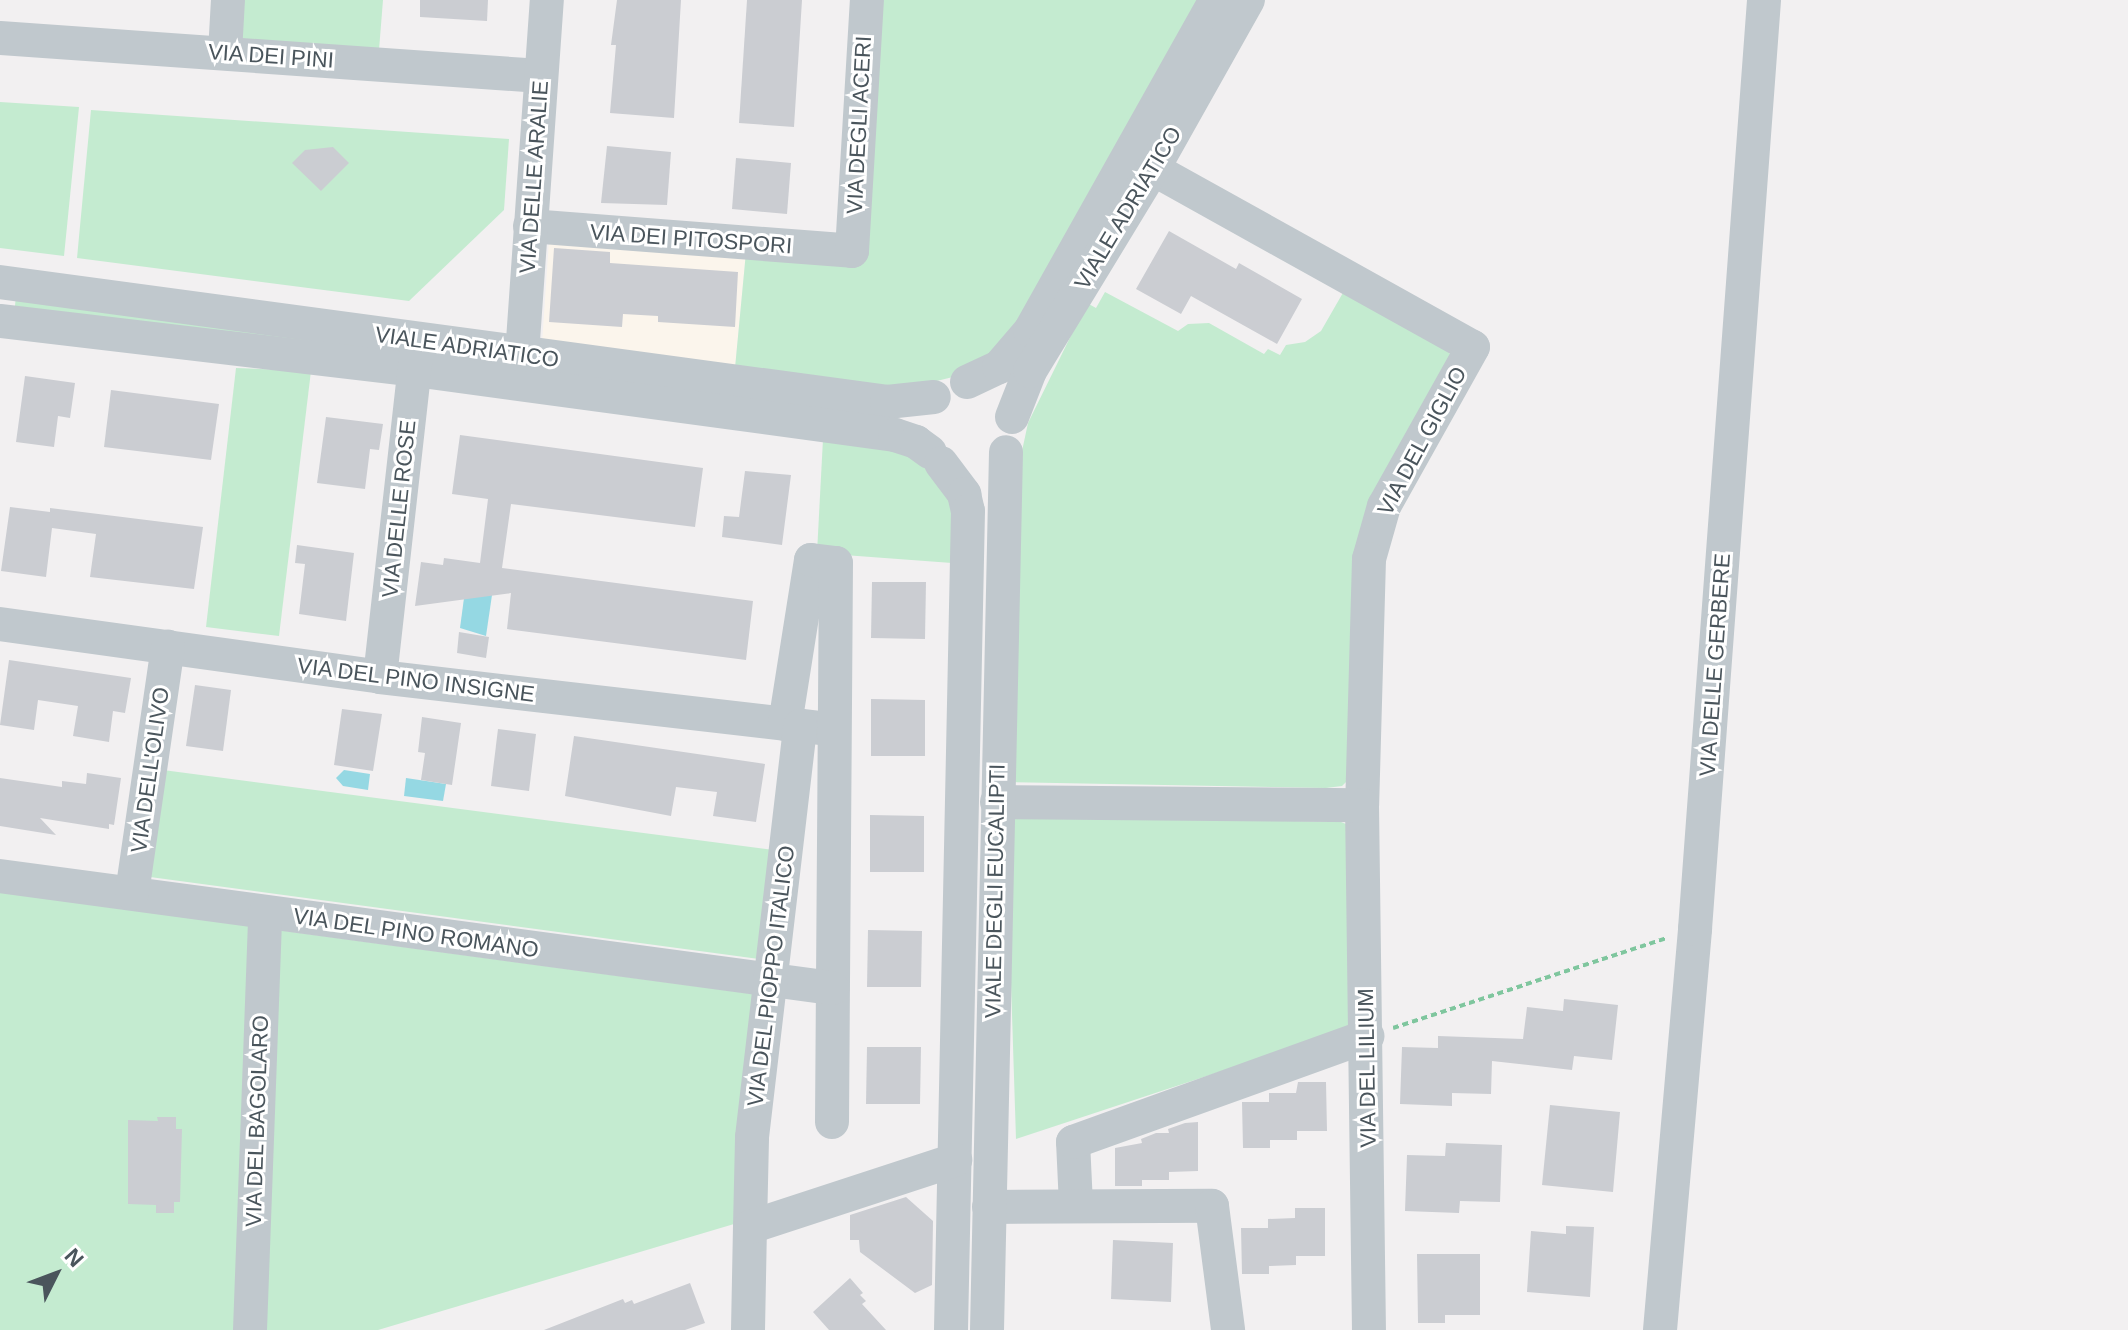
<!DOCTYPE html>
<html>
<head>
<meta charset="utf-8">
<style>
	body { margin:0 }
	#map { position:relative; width:2128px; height:1330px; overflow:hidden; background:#f2f0f1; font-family:Arial,sans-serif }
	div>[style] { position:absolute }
	.commercial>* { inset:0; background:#fbf5ec }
	.green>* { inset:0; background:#c4ebd0 }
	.water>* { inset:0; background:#95d8e3 }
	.building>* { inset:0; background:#cbcdd2 }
	.path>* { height:4px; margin-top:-2px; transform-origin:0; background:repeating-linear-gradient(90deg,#7fc69e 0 6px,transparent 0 10px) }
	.minor>* { height:34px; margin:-17px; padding:0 17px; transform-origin:17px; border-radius:17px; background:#c0c8cd }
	span { translate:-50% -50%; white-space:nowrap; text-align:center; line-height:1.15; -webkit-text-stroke:6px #fff; paint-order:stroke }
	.street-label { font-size:22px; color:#4a555c }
	.north { position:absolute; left:16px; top:1234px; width:80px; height:80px; -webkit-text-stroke:6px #fff; paint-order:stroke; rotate:48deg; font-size:22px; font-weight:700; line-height:32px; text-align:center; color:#4a555c }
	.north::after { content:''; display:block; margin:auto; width:28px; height:36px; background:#4a555c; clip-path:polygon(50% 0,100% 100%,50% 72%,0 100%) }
</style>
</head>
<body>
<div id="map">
	<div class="commercial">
		<div style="clip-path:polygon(549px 240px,746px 252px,735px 368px,542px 344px)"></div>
	</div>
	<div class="green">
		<div style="clip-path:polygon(244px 0,383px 0,379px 50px,241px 40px)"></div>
		<div style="clip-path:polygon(879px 0,1198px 0,1016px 327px,986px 357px,957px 376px,896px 391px,735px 368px,746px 252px,862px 260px)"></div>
		<div style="clip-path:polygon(0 102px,79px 107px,64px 256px,0 248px)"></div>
		<div style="clip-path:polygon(91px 110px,509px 139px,504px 210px,409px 301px,77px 258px)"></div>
		<div style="clip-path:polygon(1344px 291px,1449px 352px,1451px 357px,1377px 492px,1349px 779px,1342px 786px,1326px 788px,1009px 782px,1016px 479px,1028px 423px,1087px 303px,1096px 308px,1105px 292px,1178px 331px,1188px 324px,1209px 323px,1264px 354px,1268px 349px,1280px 355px,1286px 345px,1305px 342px,1321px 331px)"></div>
		<div style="clip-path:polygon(16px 295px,403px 348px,401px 357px,15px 306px)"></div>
		<div style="clip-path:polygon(236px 368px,311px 371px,279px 636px,206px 627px)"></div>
		<div style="clip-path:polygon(823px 439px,880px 443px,926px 461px,955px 501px,952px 563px,817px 553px)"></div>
		<div style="clip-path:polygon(163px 770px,774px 850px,759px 959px,150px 877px)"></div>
		<div style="clip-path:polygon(1018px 815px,1341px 822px,1351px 826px,1358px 1026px,1016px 1139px,1006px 827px)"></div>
		<div style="clip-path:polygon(0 890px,252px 922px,235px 1330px,0 1330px)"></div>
		<div style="clip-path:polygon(278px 930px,754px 994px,734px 1224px,378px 1330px,261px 1330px)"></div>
	</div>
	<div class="water">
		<div style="clip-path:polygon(466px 583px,492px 595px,486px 636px,460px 628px)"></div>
		<div style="clip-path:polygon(344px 770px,370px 774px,368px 790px,343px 786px,336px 778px)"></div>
		<div style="clip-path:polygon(406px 778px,446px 784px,443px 801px,404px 796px)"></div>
	</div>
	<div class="building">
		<div style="clip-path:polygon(420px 0,488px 0,487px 21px,420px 17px)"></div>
		<div style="clip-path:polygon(617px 0,681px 0,674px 118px,610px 113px,616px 45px,611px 45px)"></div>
		<div style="clip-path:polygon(747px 0,802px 0,794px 127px,739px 123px)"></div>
		<div style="clip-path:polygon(607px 146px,671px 152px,667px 205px,601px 203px)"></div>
		<div style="clip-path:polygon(333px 147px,349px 163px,321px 191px,292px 163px,305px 150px)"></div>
		<div style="clip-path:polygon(736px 158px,791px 163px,787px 214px,732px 209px)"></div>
		<div style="clip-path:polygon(1169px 231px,1236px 269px,1239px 263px,1302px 299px,1277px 344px,1191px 296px,1181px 314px,1136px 289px)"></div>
		<div style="clip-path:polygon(554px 248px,610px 252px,610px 263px,738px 272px,735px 327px,658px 322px,658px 316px,623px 314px,622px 327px,549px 322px)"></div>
		<div style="clip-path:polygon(25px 376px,75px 383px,70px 418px,58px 416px,54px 447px,16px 442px)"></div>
		<div style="clip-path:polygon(111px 390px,219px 404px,211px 460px,104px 447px)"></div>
		<div style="clip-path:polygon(326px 417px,383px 424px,379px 450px,370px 449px,365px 489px,317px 483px)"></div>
		<div style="clip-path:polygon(460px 435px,703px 468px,695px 527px,511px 504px,502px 568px,753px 601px,746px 660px,507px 629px,511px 593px,415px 606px,421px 562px,443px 565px,444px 558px,480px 563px,488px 499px,452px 494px)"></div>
		<div style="clip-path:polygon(745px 471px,791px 475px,782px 545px,722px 537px,724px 516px,739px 517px)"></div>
		<div style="clip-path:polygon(10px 507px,50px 512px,50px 508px,203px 527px,194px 589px,90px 577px,96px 534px,52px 528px,46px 577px,1px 571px)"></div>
		<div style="clip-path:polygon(297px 545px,354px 553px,346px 621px,299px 614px,305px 564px,295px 563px)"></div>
		<div style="clip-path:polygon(872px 582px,926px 582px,925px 639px,871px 638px)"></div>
		<div style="clip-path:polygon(459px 632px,489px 637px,486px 658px,457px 653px)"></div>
		<div style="clip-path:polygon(9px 660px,131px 678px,125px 713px,113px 711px,109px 742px,73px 736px,78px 706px,38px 700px,34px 730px,0 725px)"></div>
		<div style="clip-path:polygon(195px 685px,231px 690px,223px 751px,186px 746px)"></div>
		<div style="clip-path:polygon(871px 699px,925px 700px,925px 756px,871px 756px)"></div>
		<div style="clip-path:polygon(342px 709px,382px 714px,373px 771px,334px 765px)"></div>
		<div style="clip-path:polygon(422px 717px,461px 723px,452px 785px,421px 780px,425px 753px,418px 752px)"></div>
		<div style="clip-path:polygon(498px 729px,536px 734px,529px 791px,491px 786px)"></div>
		<div style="clip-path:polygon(574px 736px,765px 764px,756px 822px,713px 816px,717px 792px,676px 787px,671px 816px,565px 796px)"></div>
		<div style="clip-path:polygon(87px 773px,121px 778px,114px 825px,109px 824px,109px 829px,40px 818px,56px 835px,0 826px,0 778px,62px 787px,62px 781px,86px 784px)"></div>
		<div style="clip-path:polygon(870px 815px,924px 816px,924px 872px,870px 872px)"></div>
		<div style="clip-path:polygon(868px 930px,922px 931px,921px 987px,867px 987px)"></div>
		<div style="clip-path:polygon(1564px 999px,1618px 1005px,1612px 1060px,1574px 1056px,1572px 1070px,1492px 1061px,1491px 1094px,1452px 1093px,1452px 1106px,1400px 1104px,1402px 1047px,1438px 1048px,1438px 1036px,1523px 1039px,1527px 1007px,1563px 1011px)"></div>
		<div style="clip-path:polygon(867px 1047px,921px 1047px,920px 1104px,866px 1104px)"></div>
		<div style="clip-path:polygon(1298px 1082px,1326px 1082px,1327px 1131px,1297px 1131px,1297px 1140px,1270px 1140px,1270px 1148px,1243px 1148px,1242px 1102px,1269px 1102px,1269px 1093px,1296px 1093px)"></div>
		<div style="clip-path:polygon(1550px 1105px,1620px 1112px,1613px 1192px,1542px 1185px)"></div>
		<div style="clip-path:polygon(157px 1117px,176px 1117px,176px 1129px,182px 1129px,180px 1202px,174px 1202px,174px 1213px,156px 1213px,156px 1205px,128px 1204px,128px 1120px,158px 1121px)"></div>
		<div style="clip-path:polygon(1198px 1122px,1198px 1171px,1169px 1172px,1169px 1180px,1142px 1180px,1142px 1186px,1115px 1186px,1115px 1148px,1142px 1143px,1141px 1139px,1156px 1133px,1169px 1133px,1168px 1129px,1185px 1123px)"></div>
		<div style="clip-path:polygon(1446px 1143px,1502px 1145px,1500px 1202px,1460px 1201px,1459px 1213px,1405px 1211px,1407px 1155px,1445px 1156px)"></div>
		<div style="clip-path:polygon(906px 1197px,933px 1221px,932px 1285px,915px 1293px,860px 1252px,859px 1240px,850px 1240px,850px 1215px)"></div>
		<div style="clip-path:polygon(1295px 1208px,1325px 1208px,1325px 1256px,1296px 1256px,1296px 1265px,1269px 1266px,1269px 1274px,1242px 1274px,1241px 1228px,1268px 1228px,1268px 1219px,1295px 1218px)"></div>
		<div style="clip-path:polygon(1566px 1226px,1594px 1227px,1590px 1297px,1527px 1292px,1531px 1231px,1566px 1234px)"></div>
		<div style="clip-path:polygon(1113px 1240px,1173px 1243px,1171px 1302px,1111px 1299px)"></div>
		<div style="clip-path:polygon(1417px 1254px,1480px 1254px,1480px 1315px,1445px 1315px,1445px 1323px,1418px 1323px)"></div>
		<div style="clip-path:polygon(850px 1278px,863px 1293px,860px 1295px,866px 1301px,862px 1304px,886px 1330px,829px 1330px,813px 1312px)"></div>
		<div style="clip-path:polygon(690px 1283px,705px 1323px,685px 1330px,544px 1330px,623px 1299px,625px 1303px,632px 1300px,634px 1304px)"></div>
	</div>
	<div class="path">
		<div style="left:1393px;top:1028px;width:287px;rotate:-18.2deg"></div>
	</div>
	<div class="minor">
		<div style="left:0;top:38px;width:542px;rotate:4.02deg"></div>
		<div style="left:225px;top:53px;width:53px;rotate:-86.8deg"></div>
		<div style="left:1153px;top:169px;width:366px;rotate:29.1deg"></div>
		<div style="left:1473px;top:347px;width:182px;rotate:119.2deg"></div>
		<div style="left:1384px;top:506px;width:55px;rotate:105.8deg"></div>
		<div style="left:1369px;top:559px;width:246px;rotate:91.6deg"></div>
		<div style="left:1362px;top:805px;width:525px;rotate:89.24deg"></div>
		<div style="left:530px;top:226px;width:323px;rotate:4.4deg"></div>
		<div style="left:852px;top:251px;width:251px;rotate:-86.6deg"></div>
		<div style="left:0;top:282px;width:895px;rotate:7.7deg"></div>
		<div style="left:887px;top:402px;width:47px;rotate:-6.1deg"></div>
		<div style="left:0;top:321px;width:418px;rotate:6.7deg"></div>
		<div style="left:415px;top:370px;width:484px;rotate:7.7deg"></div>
		<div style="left:895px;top:435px;width:22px;rotate:18deg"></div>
		<div style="left:916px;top:442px;width:17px;rotate:36deg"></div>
		<div style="left:522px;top:355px;width:356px;rotate:-86deg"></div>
		<div style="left:967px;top:382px;width:35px;rotate:-25deg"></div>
		<div style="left:999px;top:367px;width:48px;rotate:-49.3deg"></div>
		<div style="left:1030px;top:331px;width:380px;rotate:-60.7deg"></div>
		<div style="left:1012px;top:417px;width:49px;rotate:-68.6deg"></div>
		<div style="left:1030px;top:371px;width:237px;rotate:-58.7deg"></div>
		<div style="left:1153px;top:169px;width:194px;rotate:-60.7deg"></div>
		<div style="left:941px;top:463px;width:39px;rotate:53deg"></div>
		<div style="left:964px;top:494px;width:17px;rotate:77deg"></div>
		<div style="left:968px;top:511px;width:819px;rotate:91.19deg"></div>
		<div style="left:0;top:624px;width:384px;rotate:7.9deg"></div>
		<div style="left:380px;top:677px;width:455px;rotate:6.6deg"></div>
		<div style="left:380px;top:677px;width:331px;rotate:-83.6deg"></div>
		<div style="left:785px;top:724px;width:166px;rotate:-81deg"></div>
		<div style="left:811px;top:560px;width:25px;rotate:7deg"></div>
		<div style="left:836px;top:563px;width:559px;rotate:90.41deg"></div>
		<div style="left:997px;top:802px;width:365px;rotate:0.5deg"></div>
		<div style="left:0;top:876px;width:840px;rotate:7.67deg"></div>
		<div style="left:132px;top:893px;width:249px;rotate:-81.7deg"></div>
		<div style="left:1076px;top:1205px;width:63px;rotate:-92.7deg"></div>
		<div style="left:1073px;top:1142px;width:313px;rotate:-19.8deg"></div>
		<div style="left:989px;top:1207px;width:223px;rotate:-0.3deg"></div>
		<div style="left:1212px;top:1206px;width:125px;rotate:82.6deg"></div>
		<div style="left:750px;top:1227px;width:90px;rotate:-88.7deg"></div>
		<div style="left:752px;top:1137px;width:414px;rotate:-83.3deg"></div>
		<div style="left:250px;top:1330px;width:417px;rotate:-87.9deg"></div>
		<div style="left:748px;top:1330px;width:103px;rotate:-88.9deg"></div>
		<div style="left:750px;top:1227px;width:216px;rotate:-18.1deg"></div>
		<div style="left:987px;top:1330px;width:878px;rotate:-88.76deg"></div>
		<div style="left:1660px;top:1330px;width:403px;rotate:-85deg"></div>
		<div style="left:1695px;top:929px;width:932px;rotate:-85.75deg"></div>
	</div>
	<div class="street-label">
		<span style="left:271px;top:56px;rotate:4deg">VIA DEI PINI</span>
		<span style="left:859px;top:125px;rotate:-87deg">VIA DEGLI ACERI</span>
		<span style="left:534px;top:177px;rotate:-86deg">VIA DELLE ARALIE</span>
		<span style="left:1128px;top:208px;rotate:-59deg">VIALE ADRIATICO</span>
		<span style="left:691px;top:239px;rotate:4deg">VIA DEI PITOSPORI</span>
		<span style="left:467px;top:347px;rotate:8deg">VIALE ADRIATICO</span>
		<span style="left:1422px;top:441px;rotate:-62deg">VIA DEL GIGLIO</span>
		<span style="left:399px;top:509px;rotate:-84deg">VIA DELLE ROSE</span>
		<span style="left:1715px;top:665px;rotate:-86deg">VIA DELLE GERBERE</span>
		<span style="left:416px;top:680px;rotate:7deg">VIA DEL PINO INSIGNE</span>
		<span style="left:150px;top:770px;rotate:-82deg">VIA DELL'OLIVO</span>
		<span style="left:995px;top:891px;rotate:-89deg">VIALE DEGLI EUCALIPTI</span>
		<span style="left:416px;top:933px;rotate:8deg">VIA DEL PINO ROMANO</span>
		<span style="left:771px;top:976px;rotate:-83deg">VIA DEL PIOPPO ITALICO</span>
		<span style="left:1367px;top:1068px;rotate:-91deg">VIA DEL LILIUM</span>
		<span style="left:257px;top:1121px;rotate:-88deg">VIA DEL BAGOLARO</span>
	</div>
	<div class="north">N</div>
</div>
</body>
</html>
